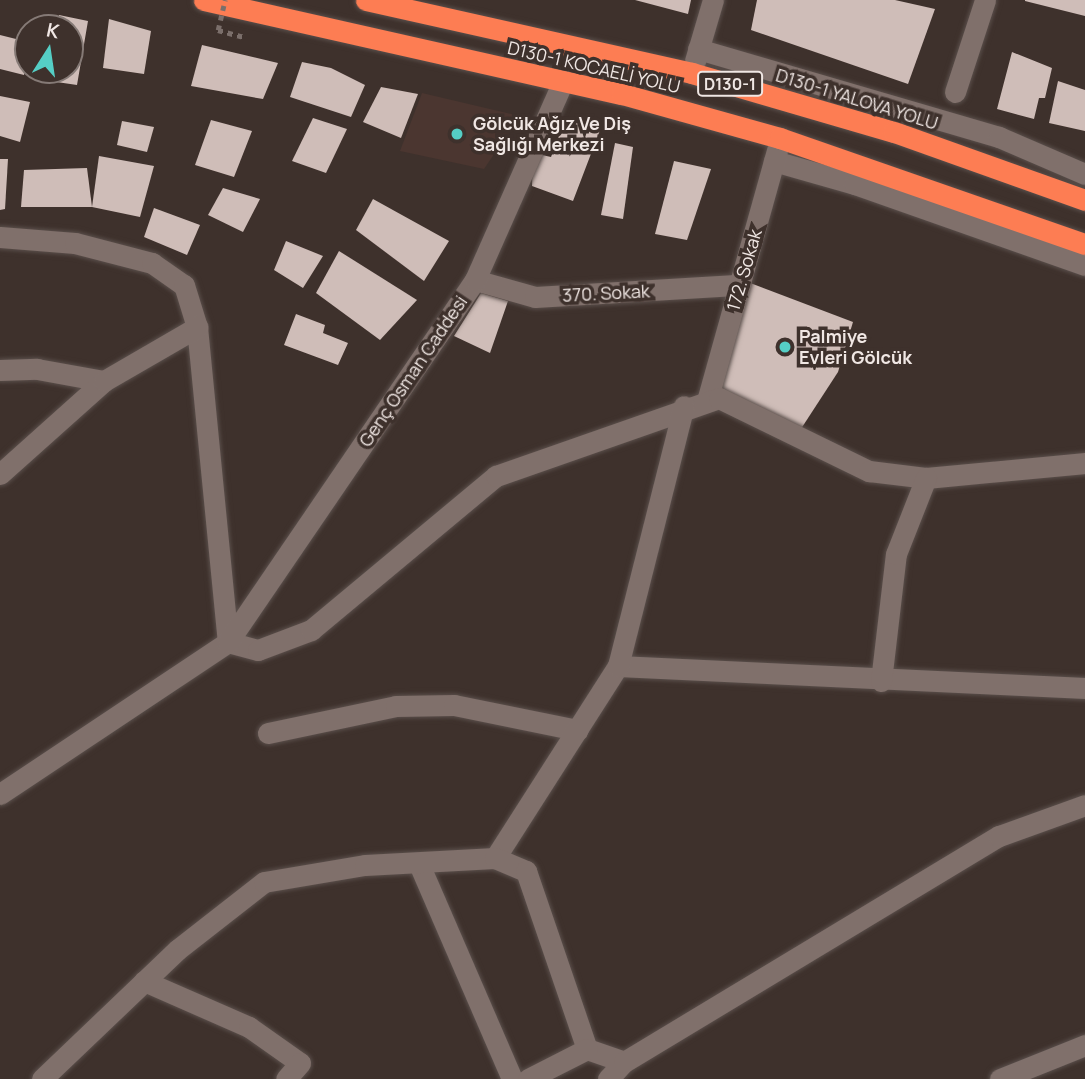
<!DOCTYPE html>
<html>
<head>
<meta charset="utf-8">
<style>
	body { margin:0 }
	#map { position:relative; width:1085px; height:1079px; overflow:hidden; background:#3e312c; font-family:Manrope,sans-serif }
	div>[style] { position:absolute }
	.built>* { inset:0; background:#4b3630 }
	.building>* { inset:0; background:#cfbdb8 }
	.path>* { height:4.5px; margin-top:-2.25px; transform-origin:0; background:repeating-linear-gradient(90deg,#7b6f6b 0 5px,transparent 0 10px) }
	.roads { filter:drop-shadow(0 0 2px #5a4f4b) drop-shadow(0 0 2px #5a4f4b) }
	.minor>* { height:21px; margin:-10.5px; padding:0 10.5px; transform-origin:10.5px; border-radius:10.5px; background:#80706b }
	.highway>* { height:21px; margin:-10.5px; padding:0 10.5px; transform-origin:10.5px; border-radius:10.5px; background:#fd7d53 }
	.path-bridge>* { height:4.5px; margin-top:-2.25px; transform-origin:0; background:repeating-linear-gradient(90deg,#7b6f6b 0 5px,transparent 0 10px) }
	.dots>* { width:19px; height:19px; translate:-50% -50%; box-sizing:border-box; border:4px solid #3e312c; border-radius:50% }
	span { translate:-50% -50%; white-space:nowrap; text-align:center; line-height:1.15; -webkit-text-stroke:7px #3e312c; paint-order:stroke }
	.shield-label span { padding:2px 5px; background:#3e312c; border:2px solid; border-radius:5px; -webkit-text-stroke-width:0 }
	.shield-label { font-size:16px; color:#f0e7e4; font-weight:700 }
	.street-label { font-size:18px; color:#f0e7e4 }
	.poi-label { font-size:18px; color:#f0e7e4; font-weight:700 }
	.left { translate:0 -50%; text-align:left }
	.north { position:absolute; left:14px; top:14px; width:70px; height:70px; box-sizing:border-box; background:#3e312c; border:2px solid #857a76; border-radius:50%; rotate:12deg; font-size:19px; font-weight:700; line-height:28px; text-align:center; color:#f0e7e4 }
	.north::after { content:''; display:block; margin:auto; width:24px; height:32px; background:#55cec5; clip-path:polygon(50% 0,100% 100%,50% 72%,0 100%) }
</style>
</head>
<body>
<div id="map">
	<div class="built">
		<div style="clip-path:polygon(422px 93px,520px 116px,484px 169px,400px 151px)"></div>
	</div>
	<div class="building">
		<div style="clip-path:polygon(635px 0,691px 0,688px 14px)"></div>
		<div style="clip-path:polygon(757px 0,895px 0,935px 9px,908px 84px,751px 30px)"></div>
		<div style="clip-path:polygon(1025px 0,1085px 0,1085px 16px,1025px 1px)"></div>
		<div style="clip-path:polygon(59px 15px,88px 21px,77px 85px,43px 80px,46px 70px,70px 70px,70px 28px,56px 28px)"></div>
		<div style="clip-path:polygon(109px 19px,151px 31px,144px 74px,103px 68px)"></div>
		<div style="clip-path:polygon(0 35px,28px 42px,24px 75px,0 69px)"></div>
		<div style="clip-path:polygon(202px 45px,278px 63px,263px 99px,191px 86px)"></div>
		<div style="clip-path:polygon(1012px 52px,1052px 68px,1045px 98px,1039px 98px,1034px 119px,997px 109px)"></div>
		<div style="clip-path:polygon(302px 62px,331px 68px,365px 85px,351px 117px,290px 97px)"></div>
		<div style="clip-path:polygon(1058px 81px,1085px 90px,1085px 131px,1049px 123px)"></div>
		<div style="clip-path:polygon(381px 87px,418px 94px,401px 138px,363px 122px)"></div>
		<div style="clip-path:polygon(0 96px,30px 102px,20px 142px,0 136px)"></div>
		<div style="clip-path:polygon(313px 118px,347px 129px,326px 173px,292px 161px)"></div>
		<div style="clip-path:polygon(565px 119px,602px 125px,573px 201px,532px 186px,533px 153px,551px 157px)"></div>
		<div style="clip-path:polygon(211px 120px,252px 131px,234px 177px,195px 165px)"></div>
		<div style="clip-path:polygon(122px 121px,154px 127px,147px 152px,117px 145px)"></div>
		<div style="clip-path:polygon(615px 143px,633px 147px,623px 219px,601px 215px)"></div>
		<div style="clip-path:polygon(99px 156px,154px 166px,140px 217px,92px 207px)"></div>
		<div style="clip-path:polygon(0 159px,8px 159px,5px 209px,0 210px)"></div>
		<div style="clip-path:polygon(674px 161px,711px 169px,687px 240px,655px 234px)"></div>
		<div style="clip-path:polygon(87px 168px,92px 207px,21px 207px,24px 170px)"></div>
		<div style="clip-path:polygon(223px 188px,260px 199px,243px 232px,208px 215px)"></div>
		<div style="clip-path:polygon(373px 199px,449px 241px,424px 281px,356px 230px)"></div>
		<div style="clip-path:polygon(154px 208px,200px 225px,187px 255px,144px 237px)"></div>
		<div style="clip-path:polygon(286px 241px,323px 256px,303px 288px,274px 270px)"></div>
		<div style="clip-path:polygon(339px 251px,417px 300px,380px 340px,316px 293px)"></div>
		<div style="clip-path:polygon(745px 281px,853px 322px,838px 372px,797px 435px,712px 391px)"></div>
		<div style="clip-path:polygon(481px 293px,508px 301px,490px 353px,454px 336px)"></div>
		<div style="clip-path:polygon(296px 314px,325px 325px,323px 333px,348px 343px,338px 365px,284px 345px)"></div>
	</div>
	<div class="path">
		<div style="left:218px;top:30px;width:28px;rotate:15deg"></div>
	</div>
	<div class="roads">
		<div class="minor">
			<div style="left:698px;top:49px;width:314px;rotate:16.3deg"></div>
			<div style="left:999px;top:137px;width:94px;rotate:23.3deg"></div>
			<div style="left:695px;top:61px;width:64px;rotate:-73.6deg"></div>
			<div style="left:955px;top:92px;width:97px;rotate:-71.9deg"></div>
			<div style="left:774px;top:161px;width:84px;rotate:15.9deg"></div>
			<div style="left:855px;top:184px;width:244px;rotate:19.4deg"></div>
			<div style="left:0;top:237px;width:75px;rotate:4.6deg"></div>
			<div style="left:75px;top:243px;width:80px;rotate:14.6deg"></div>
			<div style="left:152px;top:263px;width:39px;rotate:35deg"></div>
			<div style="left:184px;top:285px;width:44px;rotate:72.8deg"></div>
			<div style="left:197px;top:327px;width:317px;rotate:84.4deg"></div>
			<div style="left:475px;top:280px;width:62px;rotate:15.8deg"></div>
			<div style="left:535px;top:297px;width:205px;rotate:-3.4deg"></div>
			<div style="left:0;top:370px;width:37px;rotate:-2deg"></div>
			<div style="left:37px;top:369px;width:68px;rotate:10.2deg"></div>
			<div style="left:707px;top:401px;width:261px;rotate:-74.4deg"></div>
			<div style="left:0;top:474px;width:140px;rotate:-41.8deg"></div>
			<div style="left:104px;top:381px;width:108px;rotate:-30.1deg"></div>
			<div style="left:228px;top:642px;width:31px;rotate:15deg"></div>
			<div style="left:258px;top:650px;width:57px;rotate:-20.7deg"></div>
			<div style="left:311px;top:630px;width:241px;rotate:-39.8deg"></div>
			<div style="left:496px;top:476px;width:236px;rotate:-19.3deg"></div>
			<div style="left:719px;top:398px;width:167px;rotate:26deg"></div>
			<div style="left:869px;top:471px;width:57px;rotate:7deg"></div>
			<div style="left:926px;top:478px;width:160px;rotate:-5.4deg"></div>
			<div style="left:618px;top:666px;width:468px;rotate:2.7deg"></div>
			<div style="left:881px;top:681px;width:128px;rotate:-83.3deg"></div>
			<div style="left:896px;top:554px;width:82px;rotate:-68.5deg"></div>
			<div style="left:268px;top:733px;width:131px;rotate:-11.9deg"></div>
			<div style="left:396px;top:706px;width:58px;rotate:-1deg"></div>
			<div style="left:454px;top:705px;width:126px;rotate:11.5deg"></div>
			<div style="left:0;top:794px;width:274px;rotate:-33.7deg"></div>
			<div style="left:228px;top:642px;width:438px;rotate:-55.7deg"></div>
			<div style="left:475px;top:280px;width:218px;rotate:-66.1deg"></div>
			<div style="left:495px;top:858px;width:228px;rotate:-57.4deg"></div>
			<div style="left:618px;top:666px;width:268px;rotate:-75.8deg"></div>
			<div style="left:419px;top:864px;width:234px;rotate:66.6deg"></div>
			<div style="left:144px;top:981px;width:115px;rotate:23.7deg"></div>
			<div style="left:249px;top:1027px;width:62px;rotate:35.2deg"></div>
			<div style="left:300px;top:1063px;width:21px;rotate:131deg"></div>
			<div style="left:42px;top:1079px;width:187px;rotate:-43.7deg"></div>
			<div style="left:177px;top:950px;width:110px;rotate:-38deg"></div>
			<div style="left:264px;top:882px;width:102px;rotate:-9.6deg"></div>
			<div style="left:365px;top:865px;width:130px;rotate:-3.1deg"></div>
			<div style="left:495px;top:858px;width:34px;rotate:23deg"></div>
			<div style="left:526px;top:871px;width:188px;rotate:71.1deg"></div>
			<div style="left:587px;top:1049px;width:39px;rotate:19deg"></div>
			<div style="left:528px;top:1079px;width:66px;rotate:-27deg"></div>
			<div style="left:608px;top:1079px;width:23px;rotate:-47deg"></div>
			<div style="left:624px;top:1062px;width:438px;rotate:-31.1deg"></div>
			<div style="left:999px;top:836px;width:91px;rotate:-19.8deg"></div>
			<div style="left:1000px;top:1079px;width:92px;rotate:-21.8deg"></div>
		</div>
		<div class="highway">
			<div style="left:204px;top:0;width:428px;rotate:12.7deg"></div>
			<div style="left:622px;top:94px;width:164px;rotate:15.6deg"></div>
			<div style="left:780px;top:138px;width:323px;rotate:19.2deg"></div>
			<div style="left:366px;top:0;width:334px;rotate:12.6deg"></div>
			<div style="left:692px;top:73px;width:210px;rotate:16.3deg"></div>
			<div style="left:894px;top:132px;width:203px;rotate:19.6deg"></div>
		</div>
	</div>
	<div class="path-bridge">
		<div style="left:218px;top:30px;width:31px;rotate:-77deg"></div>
	</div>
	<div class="dots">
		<div style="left:457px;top:134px;background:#55cec5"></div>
		<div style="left:785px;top:347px;background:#55cec5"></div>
	</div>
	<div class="shield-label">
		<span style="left:730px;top:84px">D130-1</span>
	</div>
	<div class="street-label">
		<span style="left:594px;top:67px;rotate:13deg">D130-1 KOCAELİ YOLU</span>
		<span style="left:857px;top:99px;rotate:17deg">D130-1 YALOVA YOLU</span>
		<span style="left:744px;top:270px;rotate:-74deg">172. Sokak</span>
		<span style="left:606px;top:293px;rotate:-3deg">370. Sokak</span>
		<span style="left:413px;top:371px;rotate:-56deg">Genç Osman Caddesi</span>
	</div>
	<div class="poi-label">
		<span class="left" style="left:473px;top:134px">Gölcük Ağız Ve Diş<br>Sağlığı Merkezi</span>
		<span class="left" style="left:799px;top:347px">Palmiye<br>Evleri Gölcük</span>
	</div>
	<div class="north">K</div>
</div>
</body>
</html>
